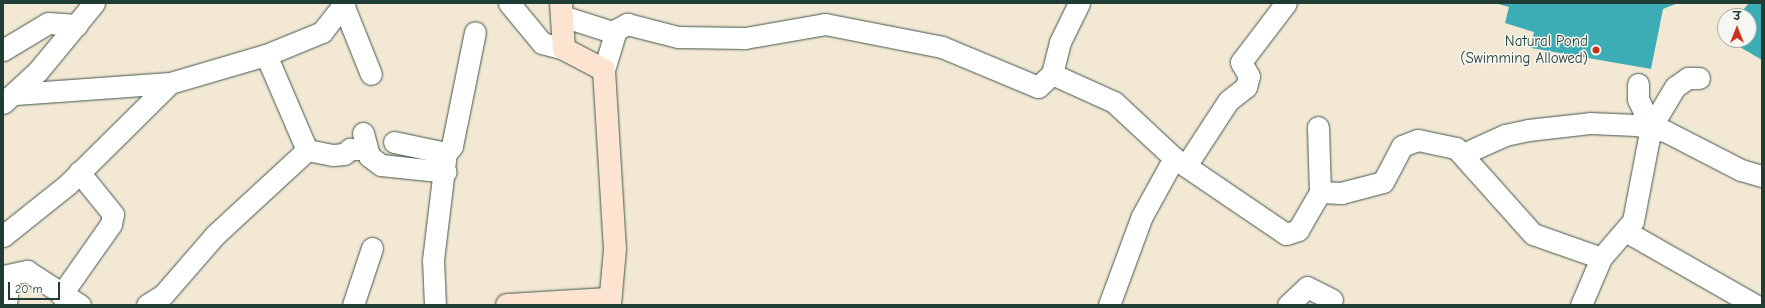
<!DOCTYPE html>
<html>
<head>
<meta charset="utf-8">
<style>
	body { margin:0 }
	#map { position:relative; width:1765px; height:308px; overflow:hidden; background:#f2e8d4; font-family:"Comic Neue","Playpen Sans Deva",sans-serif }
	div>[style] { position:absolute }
	.water>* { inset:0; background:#3cadb4 }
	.roads { filter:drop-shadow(0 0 1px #3f574c) drop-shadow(0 0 1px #3f574c) }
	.street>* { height:21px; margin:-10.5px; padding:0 10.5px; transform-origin:10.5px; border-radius:10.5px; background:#fff }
	.secondary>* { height:22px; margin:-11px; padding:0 11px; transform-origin:11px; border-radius:11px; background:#fde4d0 }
	.dots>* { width:11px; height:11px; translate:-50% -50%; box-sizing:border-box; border:2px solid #f6f6f2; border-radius:50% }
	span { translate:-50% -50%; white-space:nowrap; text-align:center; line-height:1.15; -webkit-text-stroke:3px #f6f6f2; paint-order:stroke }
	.poi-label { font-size:15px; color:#1f3d34 }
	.right { translate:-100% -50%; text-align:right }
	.frame { position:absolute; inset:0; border:4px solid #1f3d34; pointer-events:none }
	.north { position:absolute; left:1717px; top:8px; width:40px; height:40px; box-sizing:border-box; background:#f6f6f2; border:1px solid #a0aca6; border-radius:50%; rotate:0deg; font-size:11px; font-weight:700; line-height:16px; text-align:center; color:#1f3d34 }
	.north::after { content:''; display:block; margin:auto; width:14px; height:18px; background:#c8321e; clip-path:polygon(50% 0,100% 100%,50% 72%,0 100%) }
	.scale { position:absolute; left:8px; top:282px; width:52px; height:18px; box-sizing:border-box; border:2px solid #1f3d34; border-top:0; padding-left:5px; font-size:12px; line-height:14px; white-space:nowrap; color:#1f3d34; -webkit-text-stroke:3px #f6f6f2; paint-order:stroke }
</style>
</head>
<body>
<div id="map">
	<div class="water">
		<div style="clip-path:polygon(1495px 3px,1678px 3px,1663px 9px,1651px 69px,1531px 48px,1534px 32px,1505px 23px,1509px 7px)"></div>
		<div style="clip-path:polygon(1749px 3px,1762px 3px,1762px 60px,1728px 40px,1749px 40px,1749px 16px,1738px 16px)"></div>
	</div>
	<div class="roads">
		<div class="street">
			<div style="left:509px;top:3px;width:52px;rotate:50.5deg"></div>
			<div style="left:542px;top:43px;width:23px;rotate:15deg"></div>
			<div style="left:344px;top:7px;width:72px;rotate:68.1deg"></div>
			<div style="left:562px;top:16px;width:56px;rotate:17.8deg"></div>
			<div style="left:3px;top:50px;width:52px;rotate:-31deg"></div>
			<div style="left:48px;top:23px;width:29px;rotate:4deg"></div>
			<div style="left:266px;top:55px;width:103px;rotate:66.7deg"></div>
			<div style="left:604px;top:70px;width:42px;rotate:-73.3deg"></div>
			<div style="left:616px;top:30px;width:13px;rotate:-29deg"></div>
			<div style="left:627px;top:24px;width:53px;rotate:14.3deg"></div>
			<div style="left:678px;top:37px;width:67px;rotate:0.9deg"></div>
			<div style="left:745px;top:38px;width:81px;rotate:-9.9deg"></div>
			<div style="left:825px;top:24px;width:119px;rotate:11.1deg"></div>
			<div style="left:942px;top:47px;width:104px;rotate:22.6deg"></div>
			<div style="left:1038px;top:87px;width:19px;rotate:-43deg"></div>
			<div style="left:1052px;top:74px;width:33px;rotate:-76deg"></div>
			<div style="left:1060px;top:42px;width:43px;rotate:-64deg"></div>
			<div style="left:1052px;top:74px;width:68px;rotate:24.3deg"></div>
			<div style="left:1114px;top:102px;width:82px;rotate:43deg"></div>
			<div style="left:1174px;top:158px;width:135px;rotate:34.2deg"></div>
			<div style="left:1286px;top:234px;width:13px;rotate:-18deg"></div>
			<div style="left:1298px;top:230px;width:44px;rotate:-59.9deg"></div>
			<div style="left:1320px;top:192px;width:65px;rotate:-91.8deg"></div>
			<div style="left:170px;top:83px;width:100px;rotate:-16.3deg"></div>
			<div style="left:266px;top:55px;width:61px;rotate:-22.3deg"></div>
			<div style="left:322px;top:32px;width:37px;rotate:-52deg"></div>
			<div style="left:1638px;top:84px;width:15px;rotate:90deg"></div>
			<div style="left:1638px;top:99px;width:31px;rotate:65deg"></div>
			<div style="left:3px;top:103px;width:47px;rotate:-42.4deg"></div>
			<div style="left:38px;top:71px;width:88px;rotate:-50.5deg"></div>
			<div style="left:363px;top:133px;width:24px;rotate:75deg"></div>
			<div style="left:369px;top:156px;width:15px;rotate:37deg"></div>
			<div style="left:381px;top:165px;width:65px;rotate:6.1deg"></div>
			<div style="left:394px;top:142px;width:53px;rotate:11.9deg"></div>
			<div style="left:1463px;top:154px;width:46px;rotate:-24.3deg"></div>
			<div style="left:1505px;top:135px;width:24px;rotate:-12deg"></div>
			<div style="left:1528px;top:130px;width:62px;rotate:-6.4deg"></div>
			<div style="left:1590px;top:123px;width:46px;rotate:2.5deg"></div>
			<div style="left:1636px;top:125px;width:30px;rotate:12deg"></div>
			<div style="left:1665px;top:131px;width:85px;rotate:27.2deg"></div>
			<div style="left:1741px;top:170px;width:22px;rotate:16deg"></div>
			<div style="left:1187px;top:164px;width:75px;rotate:-56.9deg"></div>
			<div style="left:1228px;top:101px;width:23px;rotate:-38deg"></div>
			<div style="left:1246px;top:87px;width:11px;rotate:-75deg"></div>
			<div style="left:1249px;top:76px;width:16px;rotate:-120deg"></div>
			<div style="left:1241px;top:62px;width:74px;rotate:-52.7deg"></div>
			<div style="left:1320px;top:192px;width:21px;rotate:3deg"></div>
			<div style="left:1341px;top:193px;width:43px;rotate:-14.7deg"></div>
			<div style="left:1383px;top:182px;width:41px;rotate:-62.2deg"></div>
			<div style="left:1402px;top:146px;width:17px;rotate:-21deg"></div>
			<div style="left:1418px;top:140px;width:39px;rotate:12deg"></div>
			<div style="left:1456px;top:148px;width:115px;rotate:48.2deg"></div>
			<div style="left:1533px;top:234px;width:72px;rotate:19.4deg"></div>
			<div style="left:1627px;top:232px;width:147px;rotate:29.7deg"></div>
			<div style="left:3px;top:236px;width:82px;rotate:-38.6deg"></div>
			<div style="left:67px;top:185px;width:145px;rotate:-44.7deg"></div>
			<div style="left:170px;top:83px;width:155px;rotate:175.9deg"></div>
			<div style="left:3px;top:276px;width:25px;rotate:-12deg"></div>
			<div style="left:27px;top:271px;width:63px;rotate:32.7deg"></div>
			<div style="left:61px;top:295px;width:87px;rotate:-54.8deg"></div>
			<div style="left:111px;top:224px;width:10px;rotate:-79deg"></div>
			<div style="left:113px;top:214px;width:54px;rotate:-129deg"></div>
			<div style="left:6px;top:305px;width:30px;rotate:-84deg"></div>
			<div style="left:147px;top:305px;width:19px;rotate:-32deg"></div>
			<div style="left:163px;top:295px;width:79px;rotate:-49.1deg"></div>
			<div style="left:215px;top:235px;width:125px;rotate:-42.7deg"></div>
			<div style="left:307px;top:150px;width:26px;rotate:11deg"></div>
			<div style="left:333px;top:155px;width:11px;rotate:-5deg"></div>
			<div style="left:344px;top:154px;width:8px;rotate:-40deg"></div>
			<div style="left:350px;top:149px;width:17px"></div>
			<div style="left:353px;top:305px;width:60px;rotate:-71.6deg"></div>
			<div style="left:435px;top:305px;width:45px;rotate:-92.5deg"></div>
			<div style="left:433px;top:260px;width:108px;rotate:-83.1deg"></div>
			<div style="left:446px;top:153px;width:9px;rotate:-49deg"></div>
			<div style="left:452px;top:146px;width:116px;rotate:-78.6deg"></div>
			<div style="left:1109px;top:305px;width:95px;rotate:-69.7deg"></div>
			<div style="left:1142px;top:216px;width:66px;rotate:-61.1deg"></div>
			<div style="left:1288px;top:305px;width:26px;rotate:-43deg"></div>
			<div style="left:1307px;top:287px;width:28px;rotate:27deg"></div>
			<div style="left:1581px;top:305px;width:51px;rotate:-66.9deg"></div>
			<div style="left:1601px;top:258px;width:49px;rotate:-49.1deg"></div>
			<div style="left:1633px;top:221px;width:96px;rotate:-79.2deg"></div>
			<div style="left:1651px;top:127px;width:47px;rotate:-59deg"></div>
			<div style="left:1675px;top:87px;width:16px;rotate:-35deg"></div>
			<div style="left:1688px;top:78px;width:11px"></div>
		</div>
		<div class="secondary">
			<div style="left:561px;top:3px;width:46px;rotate:86.3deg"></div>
			<div style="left:564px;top:49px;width:45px;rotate:27.7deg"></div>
			<div style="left:604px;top:70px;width:179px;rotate:86.5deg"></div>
			<div style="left:615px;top:249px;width:56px;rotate:95.1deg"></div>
			<div style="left:507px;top:305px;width:102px;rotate:-3.4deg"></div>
		</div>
	</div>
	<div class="dots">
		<div style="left:1596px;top:50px;background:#c8321e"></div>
	</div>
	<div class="poi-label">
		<span class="right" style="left:1588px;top:50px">Natural Pond<br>(Swimming Allowed)</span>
	</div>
	<div class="frame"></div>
	<div class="north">उ</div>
	<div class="scale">20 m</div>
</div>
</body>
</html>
